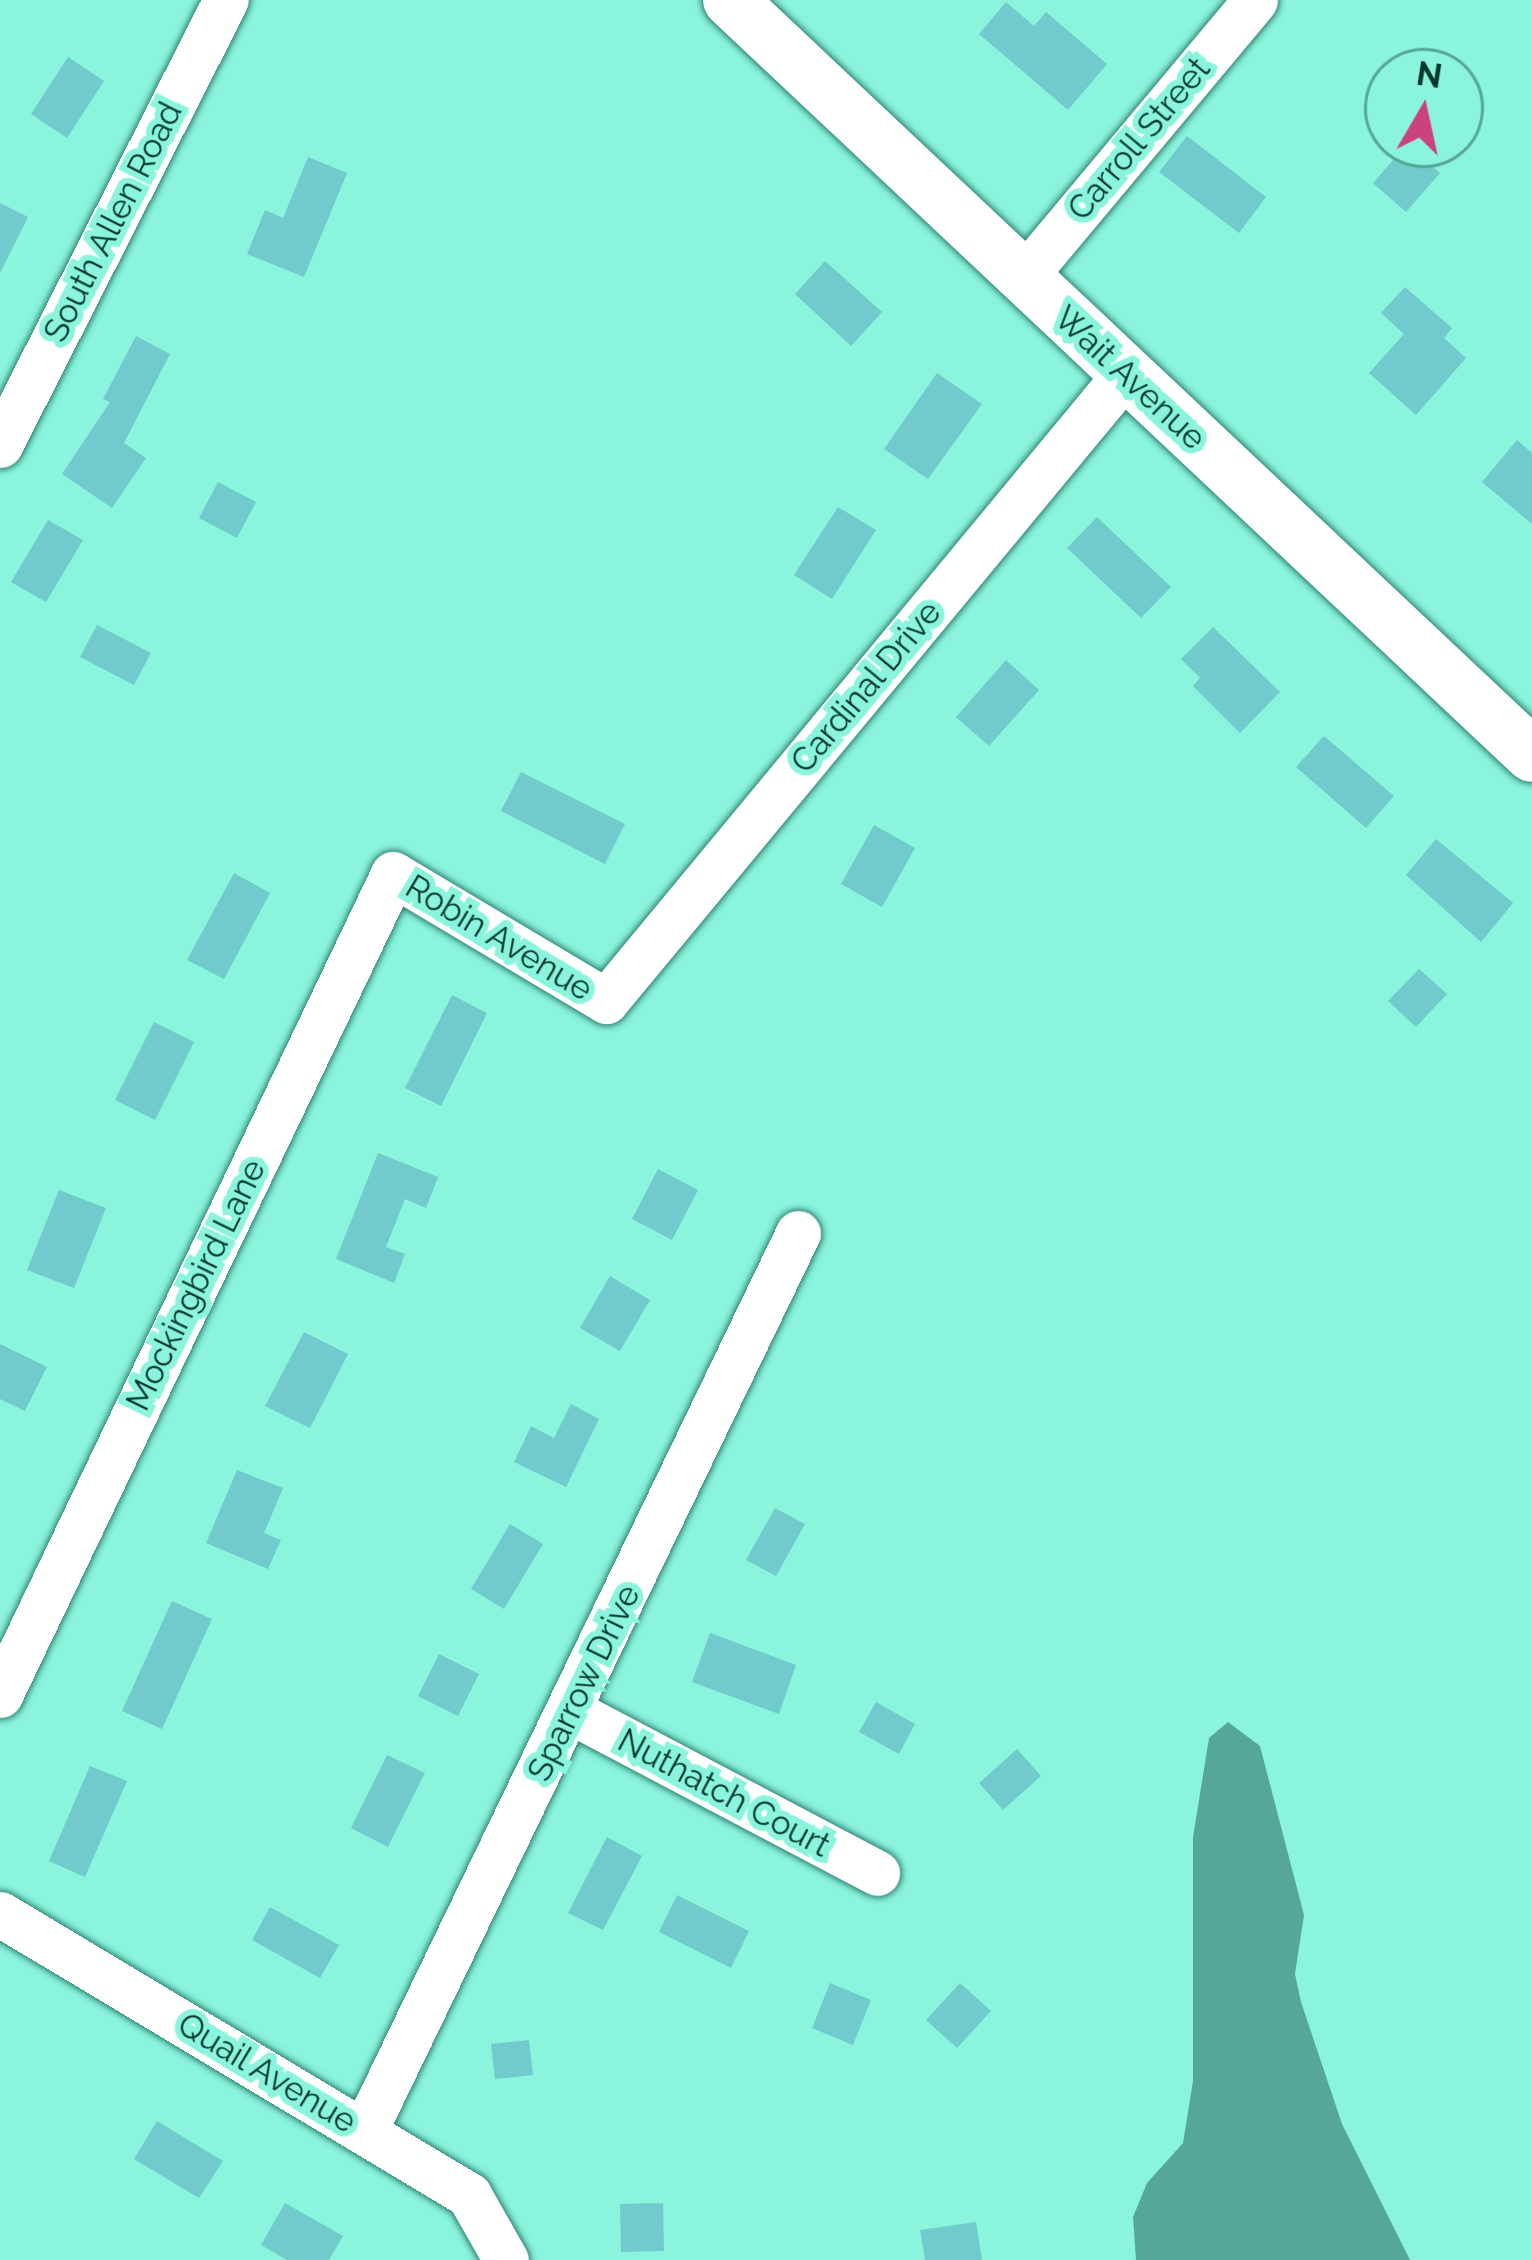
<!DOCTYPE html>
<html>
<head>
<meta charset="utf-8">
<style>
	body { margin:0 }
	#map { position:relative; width:1532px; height:2260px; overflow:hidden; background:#8bf4dd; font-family:Raleway,sans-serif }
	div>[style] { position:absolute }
	.water>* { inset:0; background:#55a897 }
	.building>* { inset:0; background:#71cacc }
	.roads { filter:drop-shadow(0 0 3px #308373) drop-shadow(0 0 3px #308373) }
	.minor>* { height:45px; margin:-22.5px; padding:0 22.5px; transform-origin:22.5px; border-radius:22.5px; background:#fff }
	.major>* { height:54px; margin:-27px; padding:0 27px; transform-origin:27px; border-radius:27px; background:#fff }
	span { translate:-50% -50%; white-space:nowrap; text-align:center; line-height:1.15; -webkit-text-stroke:12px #8bf4dd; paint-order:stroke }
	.street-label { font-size:33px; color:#05372e }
	.north { position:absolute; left:1364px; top:48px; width:120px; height:120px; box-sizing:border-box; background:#8bf4dd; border:3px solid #55a897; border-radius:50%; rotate:9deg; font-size:33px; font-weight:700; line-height:48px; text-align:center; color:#05372e }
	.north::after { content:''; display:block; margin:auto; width:42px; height:54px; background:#cb427d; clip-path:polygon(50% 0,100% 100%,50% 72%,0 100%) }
</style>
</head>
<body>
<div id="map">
	<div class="water">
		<div style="clip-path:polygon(1228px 1722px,1260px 1746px,1304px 1915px,1295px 1974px,1301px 2002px,1342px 2124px,1410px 2260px,1136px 2260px,1133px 2217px,1147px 2183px,1183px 2143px,1193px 2081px,1193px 1837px,1209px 1738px)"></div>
	</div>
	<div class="building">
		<div style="clip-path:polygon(1006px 2px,1034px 26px,1046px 12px,1107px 64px,1068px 110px,979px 34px)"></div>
		<div style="clip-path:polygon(68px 57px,104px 81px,67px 138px,31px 114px)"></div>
		<div style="clip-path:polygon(1187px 136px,1266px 197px,1239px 233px,1159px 172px)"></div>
		<div style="clip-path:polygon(1407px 144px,1440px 173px,1406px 212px,1373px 183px)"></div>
		<div style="clip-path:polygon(308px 157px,347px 173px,304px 277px,247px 254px,265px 210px,283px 218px)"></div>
		<div style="clip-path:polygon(0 203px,28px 217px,0 273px)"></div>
		<div style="clip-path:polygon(825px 261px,882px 312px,851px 346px,795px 294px)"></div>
		<div style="clip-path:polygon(1405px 287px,1452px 328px,1444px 338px,1466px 358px,1416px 415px,1369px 373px,1404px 334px,1381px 313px)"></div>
		<div style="clip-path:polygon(136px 336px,170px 354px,124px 443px,146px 458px,112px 508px,62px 474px,110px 402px,103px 399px)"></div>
		<div style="clip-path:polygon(937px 373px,982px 404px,928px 479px,884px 449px)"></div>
		<div style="clip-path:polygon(1517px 440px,1532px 453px,1532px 524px,1482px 482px)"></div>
		<div style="clip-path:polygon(218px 482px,256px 502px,237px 538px,199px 518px)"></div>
		<div style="clip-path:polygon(838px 507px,876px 530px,832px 599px,794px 575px)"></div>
		<div style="clip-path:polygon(1097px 517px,1171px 587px,1141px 618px,1067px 548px)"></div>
		<div style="clip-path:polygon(48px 520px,83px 540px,46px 602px,11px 582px)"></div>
		<div style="clip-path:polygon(97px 625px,151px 653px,134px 685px,80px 657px)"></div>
		<div style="clip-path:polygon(1213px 627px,1280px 692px,1240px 733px,1193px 686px,1200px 678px,1181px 659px)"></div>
		<div style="clip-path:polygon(1006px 660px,1039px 690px,989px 746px,956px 717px)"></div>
		<div style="clip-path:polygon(1324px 736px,1394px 796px,1366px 828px,1296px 767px)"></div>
		<div style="clip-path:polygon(521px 772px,625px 824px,605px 864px,501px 811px)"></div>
		<div style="clip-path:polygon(874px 825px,915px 848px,882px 907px,841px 884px)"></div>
		<div style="clip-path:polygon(1436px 839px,1513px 903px,1481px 942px,1406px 875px)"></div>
		<div style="clip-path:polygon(234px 873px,270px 893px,224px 979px,187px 960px)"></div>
		<div style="clip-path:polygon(1419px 969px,1447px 994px,1416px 1027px,1388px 1001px)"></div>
		<div style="clip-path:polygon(452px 995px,487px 1013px,441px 1106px,405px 1088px)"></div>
		<div style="clip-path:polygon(154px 1022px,194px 1042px,155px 1120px,115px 1100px)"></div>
		<div style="clip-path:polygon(378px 1153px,438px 1177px,426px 1208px,405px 1199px,386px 1247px,405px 1254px,394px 1283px,336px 1259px)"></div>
		<div style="clip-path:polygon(658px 1169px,698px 1190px,672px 1240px,632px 1219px)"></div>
		<div style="clip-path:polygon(59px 1190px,106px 1208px,74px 1288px,27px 1270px)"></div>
		<div style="clip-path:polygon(610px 1276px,650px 1300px,620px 1351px,580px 1328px)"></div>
		<div style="clip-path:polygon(304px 1332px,348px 1354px,310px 1428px,265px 1406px)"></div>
		<div style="clip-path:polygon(0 1344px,47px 1367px,25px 1411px,0 1399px)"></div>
		<div style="clip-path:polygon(571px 1404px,599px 1419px,566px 1487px,514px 1462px,531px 1426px,554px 1438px)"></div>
		<div style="clip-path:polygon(237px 1470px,283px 1488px,264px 1533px,281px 1540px,268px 1569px,206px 1543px)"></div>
		<div style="clip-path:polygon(775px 1508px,805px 1524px,776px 1576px,746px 1560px)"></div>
		<div style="clip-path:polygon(510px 1524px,543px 1544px,504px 1609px,471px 1589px)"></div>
		<div style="clip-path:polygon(172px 1601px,212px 1619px,162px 1729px,122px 1711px)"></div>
		<div style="clip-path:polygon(710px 1633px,796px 1665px,779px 1714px,692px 1682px)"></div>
		<div style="clip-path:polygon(439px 1654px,479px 1674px,458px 1716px,418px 1696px)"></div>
		<div style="clip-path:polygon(876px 1702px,915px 1724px,899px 1754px,859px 1732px)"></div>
		<div style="clip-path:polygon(1017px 1749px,1041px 1776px,1003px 1810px,979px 1783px)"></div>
		<div style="clip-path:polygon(387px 1755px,425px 1773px,388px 1847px,351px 1828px)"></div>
		<div style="clip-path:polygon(90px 1766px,127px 1781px,85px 1877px,49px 1861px)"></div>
		<div style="clip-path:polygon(607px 1837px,642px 1856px,603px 1930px,568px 1913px)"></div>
		<div style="clip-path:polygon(677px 1895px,749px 1931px,731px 1968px,659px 1932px)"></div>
		<div style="clip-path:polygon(270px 1907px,339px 1945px,320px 1978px,252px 1940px)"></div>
		<div style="clip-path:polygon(830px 1983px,871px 2000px,853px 2045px,812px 2028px)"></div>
		<div style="clip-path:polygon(960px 1983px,991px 2011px,957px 2048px,926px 2020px)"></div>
		<div style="clip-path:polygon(529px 2040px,533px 2075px,495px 2079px,491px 2044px)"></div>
		<div style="clip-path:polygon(157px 2121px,223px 2161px,199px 2198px,134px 2159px)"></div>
		<div style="clip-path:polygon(285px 2203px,343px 2236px,329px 2260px,287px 2260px,261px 2245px)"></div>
		<div style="clip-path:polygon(663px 2203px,664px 2251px,621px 2252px,620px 2204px)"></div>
		<div style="clip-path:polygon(976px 2222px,982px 2260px,925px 2260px,920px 2230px)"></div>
	</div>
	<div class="roads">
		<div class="minor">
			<div style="left:1022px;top:279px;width:363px;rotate:-50.1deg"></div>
			<div style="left:0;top:445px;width:499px;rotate:-63.1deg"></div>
			<div style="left:0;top:1695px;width:910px;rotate:-64.42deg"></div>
			<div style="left:393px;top:874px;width:248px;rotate:30.8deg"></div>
			<div style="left:606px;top:1001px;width:815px;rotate:-50.37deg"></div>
			<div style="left:572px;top:1712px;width:345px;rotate:27.8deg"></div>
			<div style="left:0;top:1914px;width:547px;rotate:30.93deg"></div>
			<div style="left:469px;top:2195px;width:75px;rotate:60.4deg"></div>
			<div style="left:365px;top:2130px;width:996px;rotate:-64.23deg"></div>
		</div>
		<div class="major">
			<div style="left:730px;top:0;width:1101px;rotate:43.27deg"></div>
		</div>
	</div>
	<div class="street-label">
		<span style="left:1139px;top:139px;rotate:-50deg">Carroll Street</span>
		<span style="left:113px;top:222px;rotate:-63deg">South Allen Road</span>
		<span style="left:1130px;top:378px;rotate:43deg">Wait Avenue</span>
		<span style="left:866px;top:687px;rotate:-50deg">Cardinal Drive</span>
		<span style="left:499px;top:938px;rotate:31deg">Robin Avenue</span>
		<span style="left:196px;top:1285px;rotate:-64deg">Mockingbird Lane</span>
		<span style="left:584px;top:1683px;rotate:-64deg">Sparrow Drive</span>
		<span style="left:724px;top:1793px;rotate:28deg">Nuthatch Court</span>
		<span style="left:267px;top:2073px;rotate:31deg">Quail Avenue</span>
	</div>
	<div class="north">N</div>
</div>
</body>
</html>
